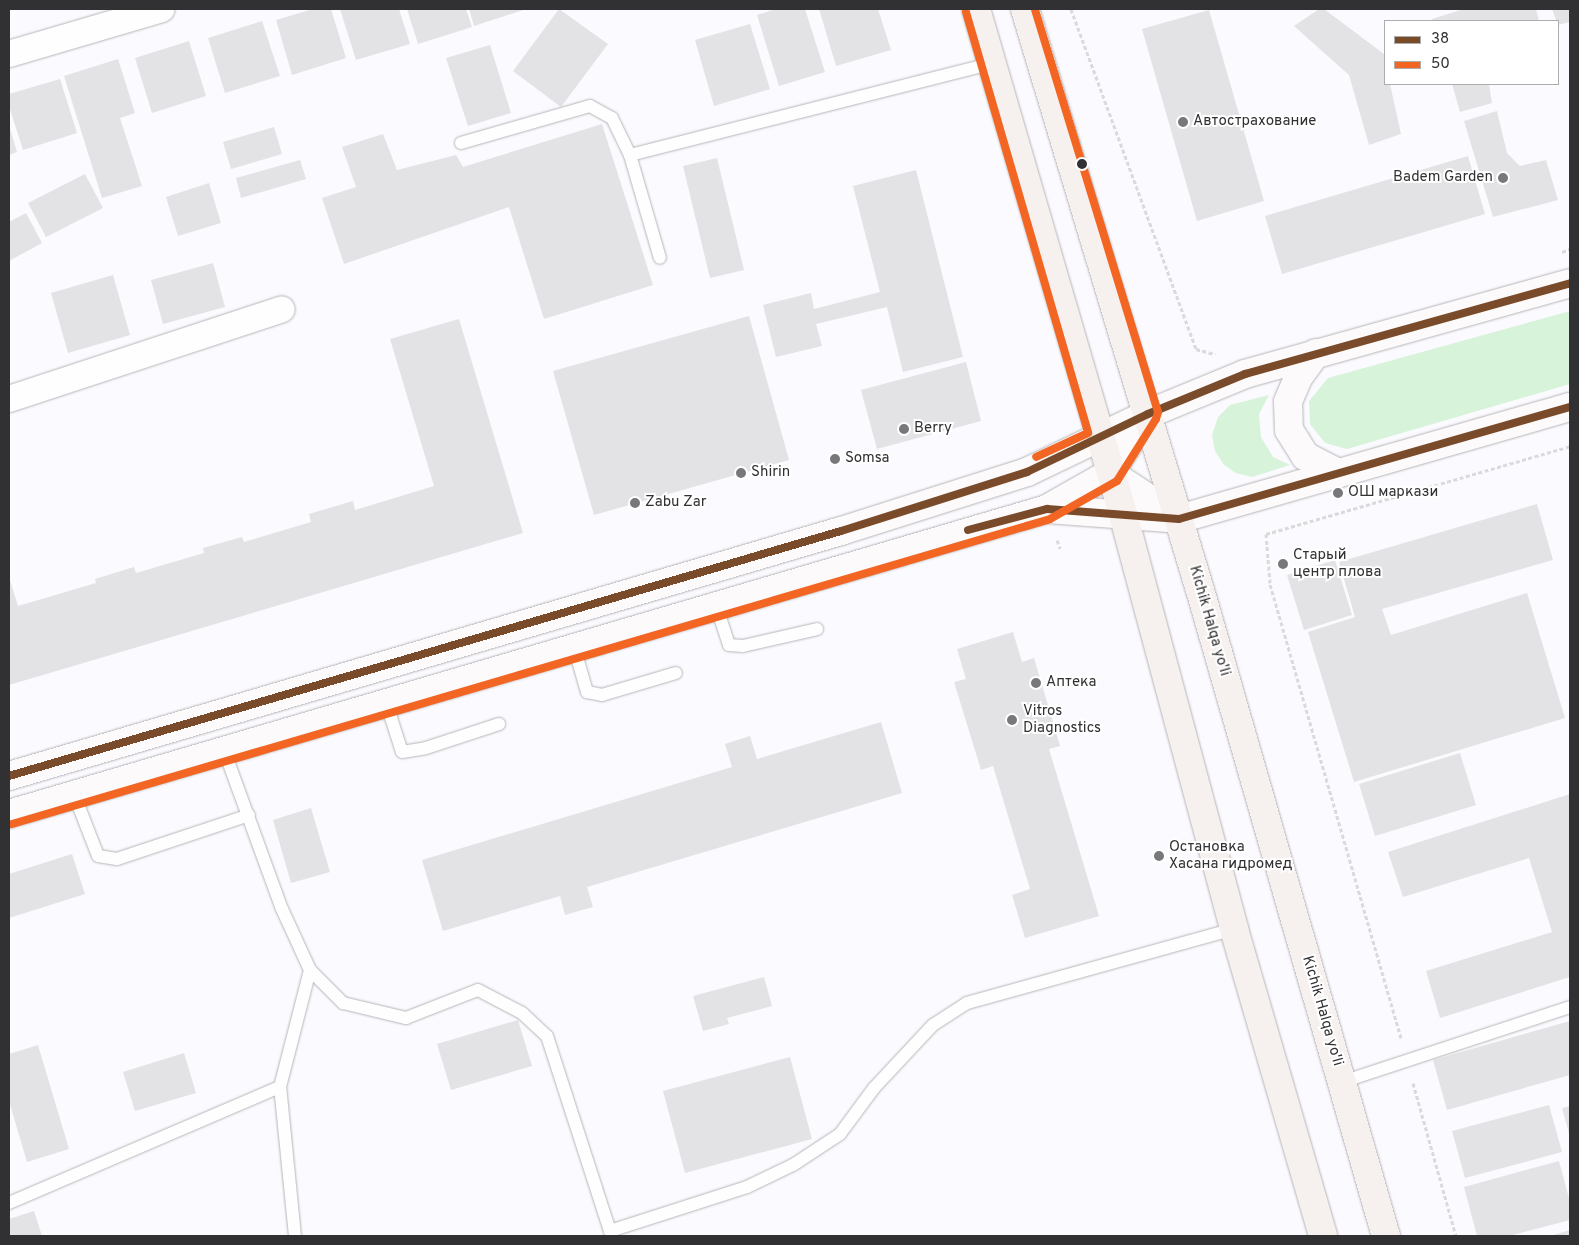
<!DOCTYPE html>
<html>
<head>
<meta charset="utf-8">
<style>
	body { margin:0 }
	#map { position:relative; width:1579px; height:1245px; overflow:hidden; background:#fbfafe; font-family:Overpass,sans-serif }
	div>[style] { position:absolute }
	.green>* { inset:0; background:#d7f3da }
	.building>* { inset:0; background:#e3e2e5 }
	.path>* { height:3px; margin-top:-1.5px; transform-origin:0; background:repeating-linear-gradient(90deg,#dadada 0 4px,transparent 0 6.5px) }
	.roads { filter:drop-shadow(0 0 1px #b6b5b8) drop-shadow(0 0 1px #b6b5b8) }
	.lane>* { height:12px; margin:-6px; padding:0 6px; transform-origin:6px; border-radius:6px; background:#fefeff }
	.street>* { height:26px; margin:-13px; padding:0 13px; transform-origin:13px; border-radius:13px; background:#fefeff }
	.secondary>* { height:28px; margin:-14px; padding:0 14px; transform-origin:14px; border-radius:14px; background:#fcfafa }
	.highway>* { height:28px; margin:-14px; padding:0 14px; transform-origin:14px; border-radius:14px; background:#f6f0ee }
	.bus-1>* { height:8px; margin:-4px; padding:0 4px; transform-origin:4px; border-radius:4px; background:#7a4b2a }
	.bus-2>* { height:8px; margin:-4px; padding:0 4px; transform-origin:4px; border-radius:4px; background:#f26522 }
	.dots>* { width:14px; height:14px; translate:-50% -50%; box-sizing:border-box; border:2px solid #fff; border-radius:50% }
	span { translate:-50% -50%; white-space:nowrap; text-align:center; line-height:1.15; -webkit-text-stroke:4px #fff; paint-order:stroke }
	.poi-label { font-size:15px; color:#313133 }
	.left { translate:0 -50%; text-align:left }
	.right { translate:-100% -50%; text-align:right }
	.street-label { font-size:15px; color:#313133 }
	.frame { position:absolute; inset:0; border:10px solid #313133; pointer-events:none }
	.legend { position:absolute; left:1384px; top:20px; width:175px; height:65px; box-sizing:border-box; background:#fff; border:1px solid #adadad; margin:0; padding:6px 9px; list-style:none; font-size:15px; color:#313133 }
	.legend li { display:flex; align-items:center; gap:10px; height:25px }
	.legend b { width:25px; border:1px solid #adadad }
</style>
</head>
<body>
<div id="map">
	<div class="green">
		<div style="clip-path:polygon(1570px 311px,1570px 384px,1347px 449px,1325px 443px,1310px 424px,1309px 401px,1328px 378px)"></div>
		<div style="clip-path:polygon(1269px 395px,1259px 414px,1261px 437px,1273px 457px,1290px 465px,1252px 477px,1236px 473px,1224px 465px,1215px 451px,1212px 435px,1218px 417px,1230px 405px)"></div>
	</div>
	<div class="building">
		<div style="clip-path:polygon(313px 9px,331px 9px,346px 58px,292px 75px,276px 20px)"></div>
		<div style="clip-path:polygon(340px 9px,399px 9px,410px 44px,356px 60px)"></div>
		<div style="clip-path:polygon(407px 9px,466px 9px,472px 27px,418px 44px)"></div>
		<div style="clip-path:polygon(469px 9px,526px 9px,474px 26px)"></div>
		<div style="clip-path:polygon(559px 9px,608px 44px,561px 107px,513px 71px)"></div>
		<div style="clip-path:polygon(776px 9px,805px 9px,825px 72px,779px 86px,757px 15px)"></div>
		<div style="clip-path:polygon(819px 9px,878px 9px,891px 50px,836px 66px)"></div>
		<div style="clip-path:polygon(1319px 9px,1324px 9px,1384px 54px,1385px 84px,1390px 84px,1401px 134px,1369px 145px,1349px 75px,1294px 26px)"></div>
		<div style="clip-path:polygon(1464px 9px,1536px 9px,1539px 21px,1433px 21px,1432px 19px)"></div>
		<div style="clip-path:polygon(1552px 9px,1570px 9px,1570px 22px,1558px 25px)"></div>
		<div style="clip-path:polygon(1209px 10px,1264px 201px,1197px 221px,1142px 29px)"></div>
		<div style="clip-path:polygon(262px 21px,280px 76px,225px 93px,208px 38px)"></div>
		<div style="clip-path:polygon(750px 24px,770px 89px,714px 106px,695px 40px)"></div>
		<div style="clip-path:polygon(189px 41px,206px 96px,152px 113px,135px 58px)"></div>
		<div style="clip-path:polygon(490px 45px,511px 113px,468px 126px,446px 58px)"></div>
		<div style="clip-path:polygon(118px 59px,135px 113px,120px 118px,142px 186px,102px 198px,64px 76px)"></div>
		<div style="clip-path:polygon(60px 79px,77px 133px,23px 150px,9px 106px,9px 94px)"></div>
		<div style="clip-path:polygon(1452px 84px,1489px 84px,1492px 103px,1460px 112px)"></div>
		<div style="clip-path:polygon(1497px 111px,1507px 153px,1520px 166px,1546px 160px,1558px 200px,1493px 217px,1464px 121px)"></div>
		<div style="clip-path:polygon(602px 124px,653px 285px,544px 319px,509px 207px,344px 264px,322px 198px,356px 187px,342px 147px,383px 134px,397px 170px,456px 155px,463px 167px)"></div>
		<div style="clip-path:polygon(9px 125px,17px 152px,9px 155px)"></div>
		<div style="clip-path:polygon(274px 127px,282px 154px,231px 169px,223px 142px)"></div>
		<div style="clip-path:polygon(1468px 156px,1485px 214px,1282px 274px,1265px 216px)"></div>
		<div style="clip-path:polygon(717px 158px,744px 270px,710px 278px,683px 166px)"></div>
		<div style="clip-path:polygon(300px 160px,306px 179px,241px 198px,236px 178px)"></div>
		<div style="clip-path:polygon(916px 170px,963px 357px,903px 372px,887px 307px,816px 324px,822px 346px,776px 357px,763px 305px,811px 293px,814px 309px,880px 292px,853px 186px)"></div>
		<div style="clip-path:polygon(85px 174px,103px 208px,46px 237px,28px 203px)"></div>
		<div style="clip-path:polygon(209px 183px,221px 223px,178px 236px,166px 197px)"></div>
		<div style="clip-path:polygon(26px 213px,42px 243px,9px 261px,9px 222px)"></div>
		<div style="clip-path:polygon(213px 263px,225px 307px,163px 324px,151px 280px)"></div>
		<div style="clip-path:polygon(113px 275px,130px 335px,68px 353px,51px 293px)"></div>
		<div style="clip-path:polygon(749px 316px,789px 460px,594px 515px,553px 371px)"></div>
		<div style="clip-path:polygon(459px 319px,523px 533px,9px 685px,9px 577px,18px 606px,96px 583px,95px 579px,134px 567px,136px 573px,204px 553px,203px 548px,242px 537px,244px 542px,311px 522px,309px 514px,353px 501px,355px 510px,434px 486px,390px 339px)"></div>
		<div style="clip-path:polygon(966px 362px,981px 421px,877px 449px,861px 390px)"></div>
		<div style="clip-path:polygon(1537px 504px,1553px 560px,1382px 609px,1391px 635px,1527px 593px,1565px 718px,1354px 782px,1308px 632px,1355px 617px,1339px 562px)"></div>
		<div style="clip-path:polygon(1335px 560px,1352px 615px,1304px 630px,1287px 575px)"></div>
		<div style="clip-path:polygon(1013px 632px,1022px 662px,1034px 658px,1060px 746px,1049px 749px,1099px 916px,1025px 938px,1012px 895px,1030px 889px,993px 766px,981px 770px,954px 682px,966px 679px,957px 649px)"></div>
		<div style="clip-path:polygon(881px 722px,902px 793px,587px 887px,593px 907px,565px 915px,560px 896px,443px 931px,422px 860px,732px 767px,725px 744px,750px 736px,757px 759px)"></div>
		<div style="clip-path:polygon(1460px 753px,1476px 805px,1375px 836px,1359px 784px)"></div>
		<div style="clip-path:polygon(1570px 794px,1570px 977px,1440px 1018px,1426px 971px,1552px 932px,1529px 858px,1403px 897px,1388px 852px)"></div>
		<div style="clip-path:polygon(311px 808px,330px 872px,291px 883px,273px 820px)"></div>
		<div style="clip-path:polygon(72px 854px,85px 894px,9px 918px,9px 874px)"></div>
		<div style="clip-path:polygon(764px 977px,772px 1006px,727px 1018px,729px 1024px,703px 1031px,693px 996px)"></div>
		<div style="clip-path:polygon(518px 1020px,532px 1066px,451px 1090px,437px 1044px)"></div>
		<div style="clip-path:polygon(1570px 1021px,1570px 1075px,1447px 1110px,1433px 1060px)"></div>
		<div style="clip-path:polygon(38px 1045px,69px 1149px,27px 1162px,9px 1101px,9px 1054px)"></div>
		<div style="clip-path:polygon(184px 1053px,196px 1093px,135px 1111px,123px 1072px)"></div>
		<div style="clip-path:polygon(790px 1057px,812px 1139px,685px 1173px,663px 1091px)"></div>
		<div style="clip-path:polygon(1549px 1105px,1562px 1152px,1465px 1178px,1452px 1131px)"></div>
		<div style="clip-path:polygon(1570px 1106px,1570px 1137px,1562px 1108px)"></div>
		<div style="clip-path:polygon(1559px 1161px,1570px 1202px,1570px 1220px,1509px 1236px,1477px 1236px,1464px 1187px)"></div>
		<div style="clip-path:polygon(34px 1211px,42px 1236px,9px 1236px,9px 1219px)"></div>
		<div style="clip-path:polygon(1570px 1230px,1570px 1236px,1550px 1236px)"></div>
	</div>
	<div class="path">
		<div style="left:1071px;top:9px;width:362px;rotate:69.8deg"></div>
		<div style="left:1196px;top:349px;width:20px;rotate:15deg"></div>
		<div style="left:1562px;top:252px;width:9px;rotate:-21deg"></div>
		<div style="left:1057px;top:540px;width:9px;rotate:69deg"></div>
		<div style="left:1401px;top:1038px;width:473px;rotate:-106.1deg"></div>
		<div style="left:1270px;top:583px;width:49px;rotate:-94.7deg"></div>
		<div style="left:1266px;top:534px;width:316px;rotate:-16.1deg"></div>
		<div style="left:1413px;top:1083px;width:159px;rotate:74.3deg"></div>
	</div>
	<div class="roads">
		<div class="lane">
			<div style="left:461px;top:143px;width:134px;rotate:-16deg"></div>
			<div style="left:590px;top:106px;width:25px;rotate:29deg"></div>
			<div style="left:612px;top:118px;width:41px;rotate:64.1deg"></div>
			<div style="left:630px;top:155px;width:374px;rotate:-14.2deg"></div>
			<div style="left:630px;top:155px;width:107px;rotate:73.8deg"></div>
			<div style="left:716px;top:605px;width:42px;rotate:72deg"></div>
			<div style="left:729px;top:645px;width:14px;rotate:4deg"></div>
			<div style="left:743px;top:646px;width:76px;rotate:-12.9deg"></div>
			<div style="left:574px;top:647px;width:47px;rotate:73.9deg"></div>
			<div style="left:587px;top:692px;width:15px;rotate:11deg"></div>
			<div style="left:602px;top:695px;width:77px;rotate:-16.6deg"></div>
			<div style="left:386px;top:702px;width:52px;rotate:72.3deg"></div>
			<div style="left:402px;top:752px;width:24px;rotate:-9deg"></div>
			<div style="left:426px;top:748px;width:77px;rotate:-18.2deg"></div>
			<div style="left:224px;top:750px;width:169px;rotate:70deg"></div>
			<div style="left:282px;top:909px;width:67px;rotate:65.3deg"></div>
			<div style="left:310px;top:970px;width:47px;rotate:45deg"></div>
			<div style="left:343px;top:1003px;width:65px;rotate:13.4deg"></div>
			<div style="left:406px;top:1018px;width:77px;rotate:-21.3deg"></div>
			<div style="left:478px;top:990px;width:50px;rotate:27.6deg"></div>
			<div style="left:522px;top:1013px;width:34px;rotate:43deg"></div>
			<div style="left:547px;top:1036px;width:205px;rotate:72.1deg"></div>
			<div style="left:74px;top:794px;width:66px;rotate:68.8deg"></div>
			<div style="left:98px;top:856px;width:19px;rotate:9deg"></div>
			<div style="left:117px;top:859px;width:139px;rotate:-18.4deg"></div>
			<div style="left:1342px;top:1082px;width:240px;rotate:-18.2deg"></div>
			<div style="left:9px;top:1203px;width:295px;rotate:-23.2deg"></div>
			<div style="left:295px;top:1236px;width:150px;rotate:-95.7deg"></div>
			<div style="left:280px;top:1087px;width:121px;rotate:-75.6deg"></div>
			<div style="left:612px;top:1236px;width:5px;rotate:-112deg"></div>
			<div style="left:610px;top:1231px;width:144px;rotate:-17.8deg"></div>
			<div style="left:747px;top:1187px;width:51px;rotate:-25.6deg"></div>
			<div style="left:793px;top:1165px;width:56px;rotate:-33.4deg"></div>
			<div style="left:840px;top:1134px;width:57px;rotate:-53.5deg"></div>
			<div style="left:874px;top:1088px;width:86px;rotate:-46.9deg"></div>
			<div style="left:933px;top:1025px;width:40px;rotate:-32.9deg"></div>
			<div style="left:967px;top:1003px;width:277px;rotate:-15.5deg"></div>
		</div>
		<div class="street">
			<div style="left:9px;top:54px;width:159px;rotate:-16.4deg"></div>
			<div style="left:9px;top:399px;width:287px;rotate:-18.2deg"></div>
		</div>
		<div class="secondary">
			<div style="left:1316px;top:353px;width:31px;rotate:126deg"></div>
			<div style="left:1298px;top:378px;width:26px;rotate:113deg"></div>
			<div style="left:1288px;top:402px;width:28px;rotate:88deg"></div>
			<div style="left:1289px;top:430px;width:31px;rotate:58deg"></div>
			<div style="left:1305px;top:456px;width:38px;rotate:27deg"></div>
			<div style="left:1110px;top:473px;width:82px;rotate:33.5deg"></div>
			<div style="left:1047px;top:509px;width:132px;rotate:4.3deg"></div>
			<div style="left:1179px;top:519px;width:407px;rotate:-16deg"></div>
			<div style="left:9px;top:776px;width:867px;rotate:-16.41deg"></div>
			<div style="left:841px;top:531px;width:195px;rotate:-17.6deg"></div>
			<div style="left:1027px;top:472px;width:134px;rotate:-25.6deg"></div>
			<div style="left:1148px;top:414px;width:105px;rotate:-22.4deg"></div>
			<div style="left:1245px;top:374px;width:337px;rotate:-15.6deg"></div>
			<div style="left:9px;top:814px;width:1082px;rotate:-16.37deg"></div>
			<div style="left:1047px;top:509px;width:73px;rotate:-29.7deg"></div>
			<div style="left:1110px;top:473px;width:69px;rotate:-57.5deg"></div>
		</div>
		<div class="highway">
			<div style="left:976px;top:9px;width:526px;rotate:73.77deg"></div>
			<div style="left:1123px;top:514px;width:430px;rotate:75deg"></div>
			<div style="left:1234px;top:929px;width:320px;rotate:73.8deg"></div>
			<div style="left:1025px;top:9px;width:617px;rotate:73.24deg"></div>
			<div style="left:1203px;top:600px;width:662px;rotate:73.95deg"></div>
		</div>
	</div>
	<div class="bus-1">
		<div style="left:968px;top:530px;width:82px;rotate:-14.9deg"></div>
		<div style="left:1047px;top:509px;width:132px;rotate:4.3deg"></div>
		<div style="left:1179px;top:519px;width:407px;rotate:-16deg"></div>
		<div style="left:9px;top:776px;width:867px;rotate:-16.41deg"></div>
		<div style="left:841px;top:531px;width:195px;rotate:-17.6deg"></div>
		<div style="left:1027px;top:472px;width:134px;rotate:-25.6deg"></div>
		<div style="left:1148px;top:414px;width:105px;rotate:-22.4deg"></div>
		<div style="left:1245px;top:374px;width:337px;rotate:-15.6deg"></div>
	</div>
	<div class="bus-2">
		<div style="left:966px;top:12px;width:438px;rotate:73.8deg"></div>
		<div style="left:1088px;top:433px;width:57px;rotate:155.2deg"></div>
		<div style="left:12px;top:824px;width:1082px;rotate:-16.37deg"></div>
		<div style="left:1050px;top:519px;width:77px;rotate:-29.6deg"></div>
		<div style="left:1117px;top:481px;width:73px;rotate:-57.8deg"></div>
		<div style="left:1156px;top:419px;width:7px;rotate:-74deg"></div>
		<div style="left:1158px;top:412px;width:421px;rotate:-107deg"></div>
	</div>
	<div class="dots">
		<div style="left:1183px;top:122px;background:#78777a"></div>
		<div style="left:1082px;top:164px;background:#313133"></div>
		<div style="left:1503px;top:178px;background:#78777a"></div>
		<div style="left:904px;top:429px;background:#78777a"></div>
		<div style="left:835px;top:459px;background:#78777a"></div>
		<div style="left:741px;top:473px;background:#78777a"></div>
		<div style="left:1338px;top:493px;background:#78777a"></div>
		<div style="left:635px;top:503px;background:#78777a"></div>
		<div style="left:1283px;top:564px;background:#78777a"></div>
		<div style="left:1036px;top:683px;background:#78777a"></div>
		<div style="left:1012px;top:720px;background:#78777a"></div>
		<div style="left:1159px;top:856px;background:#78777a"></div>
	</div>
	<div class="poi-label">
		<span class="left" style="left:1193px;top:122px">Автострахование</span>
		<span class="right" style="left:1493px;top:178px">Badem Garden</span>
		<span class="left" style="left:914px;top:429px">Berry</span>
		<span class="left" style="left:845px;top:459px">Somsa</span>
		<span class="left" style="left:751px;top:473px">Shirin</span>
		<span class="left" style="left:1348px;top:493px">ОШ маркази</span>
		<span class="left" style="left:645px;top:503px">Zabu Zar</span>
		<span class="left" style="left:1293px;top:564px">Старый<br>центр плова</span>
		<span class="left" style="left:1046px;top:683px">Аптека</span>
		<span class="left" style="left:1023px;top:720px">Vitros<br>Diagnostics</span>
		<span class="left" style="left:1169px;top:856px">Остановка<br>Хасана гидромед</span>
	</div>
	<div class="street-label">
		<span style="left:1209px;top:621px;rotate:74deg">Kichik Halqa yo'li</span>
		<span style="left:1322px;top:1011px;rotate:74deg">Kichik Halqa yo'li</span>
	</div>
	<div class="frame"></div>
	<ul class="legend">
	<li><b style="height:6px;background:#7a4b2a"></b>38</li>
	<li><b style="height:6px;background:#f26522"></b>50</li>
	</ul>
</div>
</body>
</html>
